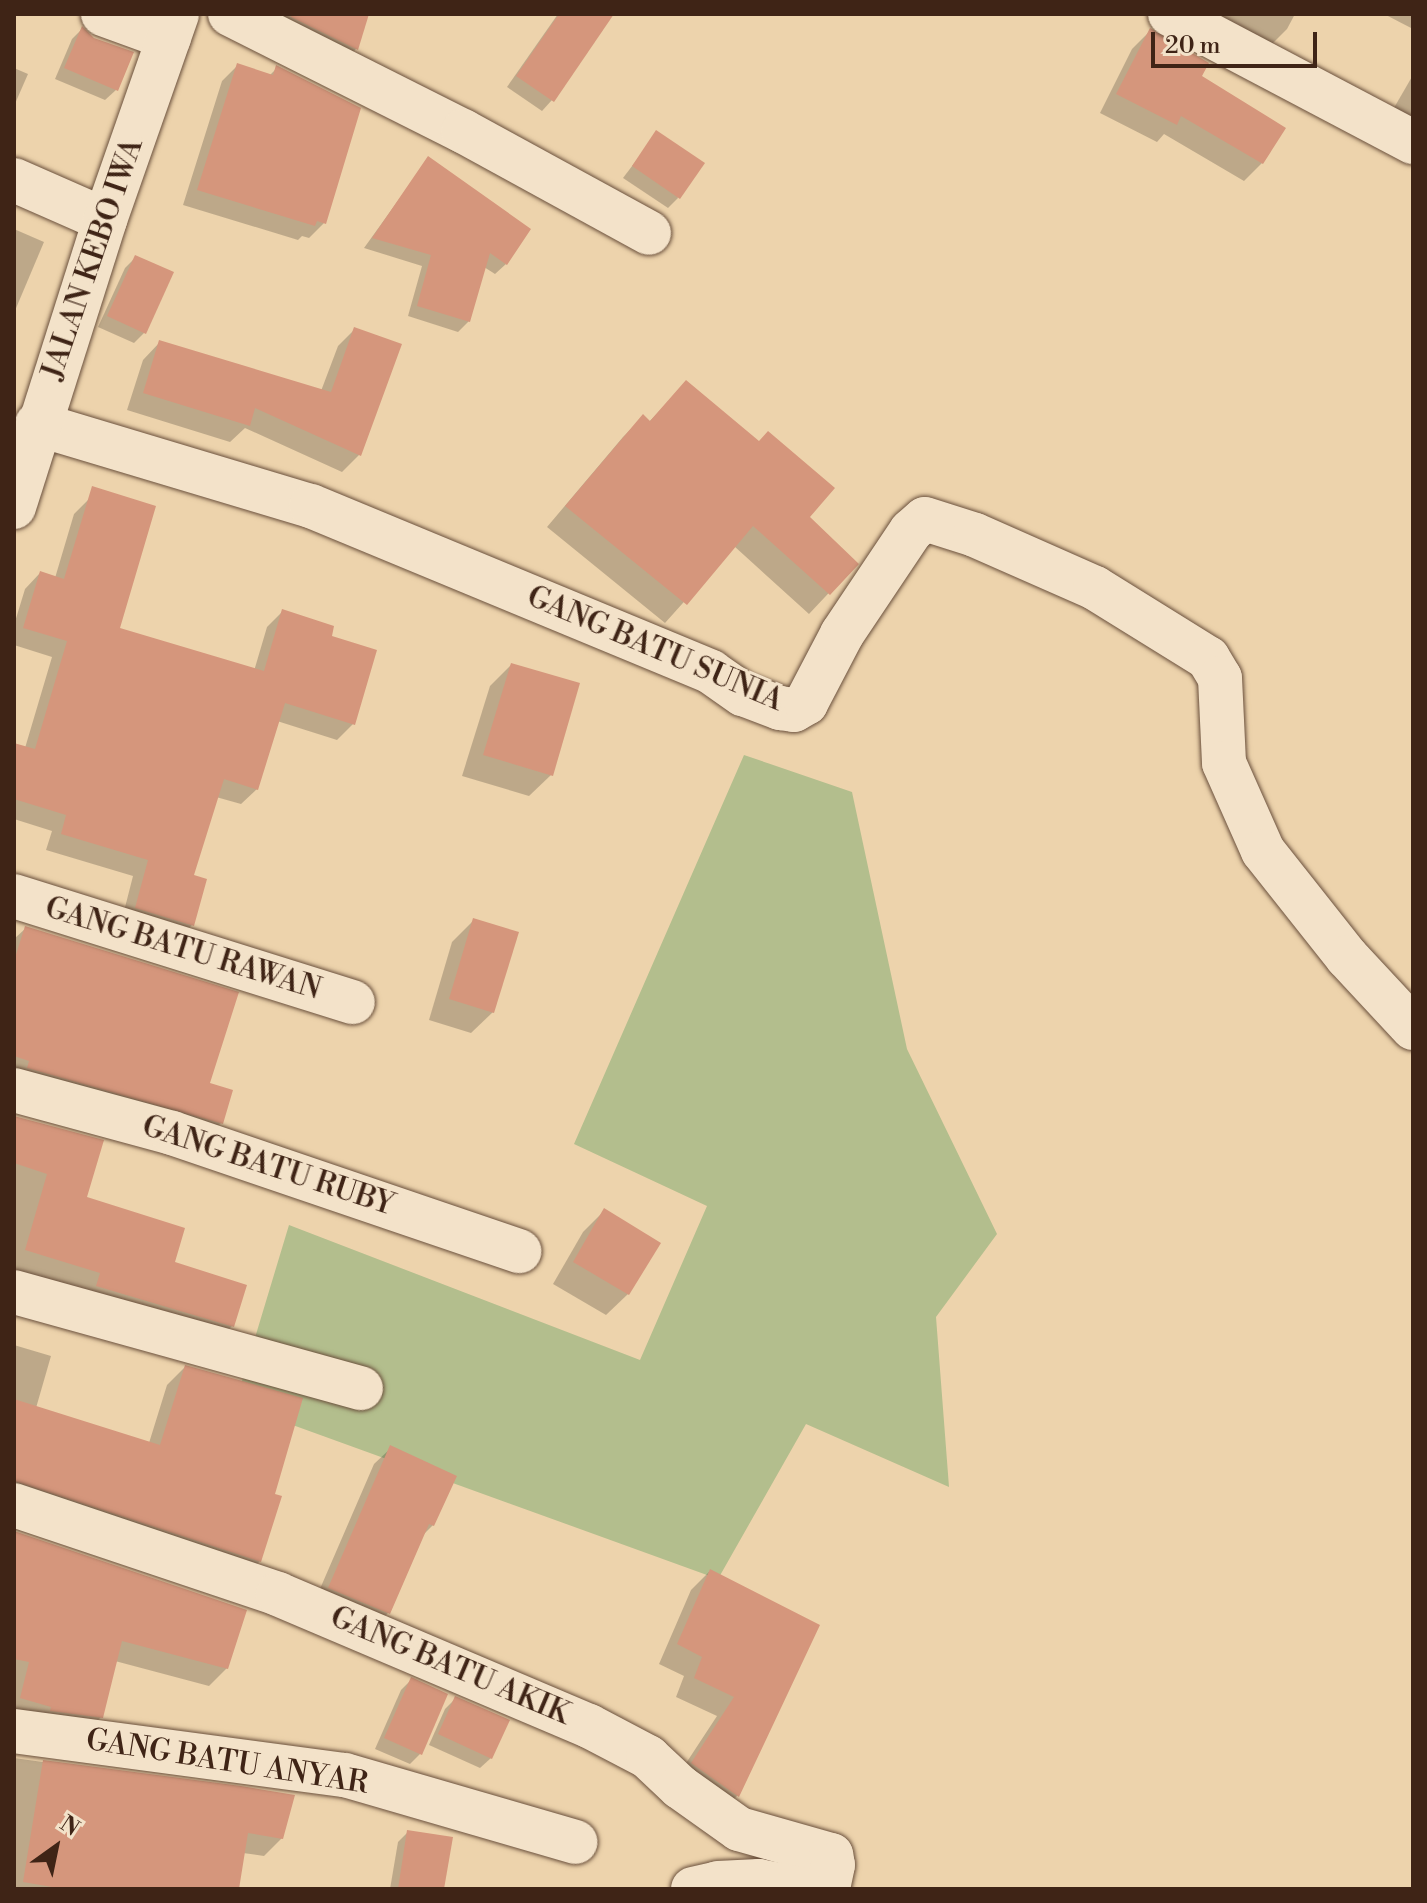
<!DOCTYPE html>
<html>
<head>
<meta charset="utf-8">
<style>
	body { margin:0 }
	#map { position:relative; width:1427px; height:1903px; overflow:hidden; background:#edd3ac; font-family:"Libre Bodoni",serif }
	div>[style] { position:absolute }
	.green>* { inset:0; background:#b3be8d }
	.shadow>* { inset:0; background:#0003 }
	.building>* { inset:0; background:#d5967c }
	.roads { filter:drop-shadow(0 0 2px #6a503c) drop-shadow(0 0 2px #6a503c) }
	.minor>* { height:44px; margin:-22px; padding:0 22px; transform-origin:22px; border-radius:22px; background:#f3e2c9 }
	.tertiary>* { height:44px; margin:-22px; padding:0 22px; transform-origin:22px; border-radius:22px; background:#f3e2c9 }
	span { translate:-50% -50%; white-space:nowrap; text-align:center; line-height:1.15; -webkit-text-stroke:6px #f3e2c9; paint-order:stroke }
	.street-label { font-size:30px; color:#3f2416 }
	.frame { position:absolute; inset:0; border:16px solid #3f2416; pointer-events:none }
	.north { position:absolute; left:16px; top:1807px; width:80px; height:80px; -webkit-text-stroke:6px #f3e2c9; paint-order:stroke; rotate:33deg; font-size:22px; font-weight:700; line-height:32px; text-align:center; color:#3f2416 }
	.north::after { content:''; display:block; margin:auto; width:28px; height:36px; background:#3f2416; clip-path:polygon(50% 0,100% 100%,50% 72%,0 100%) }
	.scale { position:absolute; left:1151px; top:32px; width:166px; height:36px; box-sizing:border-box; border:4px solid #3f2416; border-top:0; padding-left:10px; font-size:24px; line-height:28px; white-space:nowrap; color:#3f2416; -webkit-text-stroke:6px #f3e2c9; paint-order:stroke }
</style>
</head>
<body>
<div id="map">
	<div class="green">
		<div style="clip-path:polygon(744px 755px,852px 792px,907px 1049px,997px 1234px,936px 1317px,949px 1487px,806px 1424px,718px 1579px,235px 1404px,289px 1225px,640px 1360px,707px 1206px,574px 1144px)"></div>
	</div>
	<div class="shadow">
		<div style="clip-path:polygon(282px 14px,367px 14px,356px 49px,340px 65px,276px 33px)"></div>
		<div style="clip-path:polygon(558px 14px,589px 14px,552px 100px,542px 111px,507px 87px)"></div>
		<div style="clip-path:polygon(1167px 14px,1295px 14px,1287px 29px,1269px 47px)"></div>
		<div style="clip-path:polygon(1384px 14px,1413px 14px,1413px 29px)"></div>
		<div style="clip-path:polygon(82px 29px,116px 90px,105px 100px,55px 79px,72px 39px)"></div>
		<div style="clip-path:polygon(1150px 31px,1199px 77px,1262px 163px,1244px 181px,1164px 134px,1157px 142px,1100px 113px,1132px 49px)"></div>
		<div style="clip-path:polygon(237px 66px,269px 76px,277px 68px,324px 223px,309px 238px,302px 236px,298px 240px,183px 205px,222px 81px)"></div>
		<div style="clip-path:polygon(14px 68px,28px 74px,14px 106px)"></div>
		<div style="clip-path:polygon(1413px 75px,1413px 125px,1391px 113px)"></div>
		<div style="clip-path:polygon(657px 133px,678px 198px,668px 208px,623px 178px)"></div>
		<div style="clip-path:polygon(428px 159px,506px 264px,495px 274px,484px 267px,469px 321px,458px 332px,408px 316px,422px 266px,364px 248px)"></div>
		<div style="clip-path:polygon(14px 229px,44px 242px,14px 313px)"></div>
		<div style="clip-path:polygon(136px 257px,144px 333px,134px 343px,98px 327px,125px 268px)"></div>
		<div style="clip-path:polygon(355px 329px,359px 455px,342px 472px,245px 428px,230px 442px,127px 410px,143px 360px,160px 342px,321px 391px,338px 346px)"></div>
		<div style="clip-path:polygon(686px 383px,807px 518px,856px 564px,809px 614px,734px 546px,665px 623px,547px 527px,623px 437px,643px 417px,649px 422px)"></div>
		<div style="clip-path:polygon(90px 498px,117px 630px,254px 671px,267px 627px,283px 611px,329px 637px,353px 724px,337px 740px,277px 721px,257px 789px,241px 804px,216px 797px,191px 876px,192px 925px,176px 941px,121px 923px,133px 876px,46px 850px,52px 831px,14px 819px,14px 754px,25px 748px,52px 657px,14px 645px,14px 625px,25px 589px,40px 573px,55px 578px,74px 514px)"></div>
		<div style="clip-path:polygon(511px 665px,551px 775px,529px 796px,462px 776px,490px 686px)"></div>
		<div style="clip-path:polygon(474px 920px,493px 1012px,471px 1033px,429px 1020px,452px 942px)"></div>
		<div style="clip-path:polygon(26px 928px,207px 1084px,221px 1123px,205px 1139px,14px 1084px,14px 939px)"></div>
		<div style="clip-path:polygon(14px 1118px,84px 1198px,172px 1264px,232px 1326px,213px 1345px,14px 1271px)"></div>
		<div style="clip-path:polygon(605px 1210px,628px 1294px,606px 1315px,553px 1284px,583px 1232px)"></div>
		<div style="clip-path:polygon(14px 1345px,51px 1356px,36px 1408px,149px 1443px,167px 1385px,185px 1367px,273px 1496px,260px 1561px,242px 1579px,14px 1502px)"></div>
		<div style="clip-path:polygon(391px 1448px,433px 1525px,422px 1536px,388px 1613px,372px 1630px,313px 1605px,374px 1464px)"></div>
		<div style="clip-path:polygon(14px 1534px,227px 1668px,209px 1686px,115px 1661px,101px 1717px,83px 1735px,14px 1726px)"></div>
		<div style="clip-path:polygon(710px 1571px,817px 1626px,737px 1796px,718px 1815px,673px 1783px,717px 1716px,676px 1697px,684px 1676px,659px 1664px,691px 1590px)"></div>
		<div style="clip-path:polygon(411px 1680px,420px 1754px,410px 1764px,375px 1749px,401px 1690px)"></div>
		<div style="clip-path:polygon(455px 1699px,491px 1758px,480px 1768px,429px 1745px,445px 1709px)"></div>
		<div style="clip-path:polygon(14px 1758px,292px 1797px,282px 1838px,264px 1856px,243px 1853px,237px 1889px,14px 1889px)"></div>
		<div style="clip-path:polygon(408px 1832px,442px 1889px,390px 1889px,398px 1842px)"></div>
	</div>
	<div class="building">
		<div style="clip-path:polygon(292px 14px,369px 14px,358px 50px,291px 17px)"></div>
		<div style="clip-path:polygon(559px 14px,614px 14px,554px 102px,516px 76px)"></div>
		<div style="clip-path:polygon(82px 26px,94px 38px,134px 52px,118px 91px,64px 68px)"></div>
		<div style="clip-path:polygon(1150px 28px,1209px 63px,1202px 76px,1286px 128px,1263px 164px,1181px 116px,1177px 125px,1116px 94px)"></div>
		<div style="clip-path:polygon(237px 63px,273px 75px,276px 65px,361px 108px,326px 224px,317px 221px,315px 226px,197px 190px)"></div>
		<div style="clip-path:polygon(656px 130px,705px 163px,680px 199px,632px 166px)"></div>
		<div style="clip-path:polygon(428px 156px,531px 229px,507px 265px,490px 253px,470px 322px,417px 306px,431px 255px,372px 238px)"></div>
		<div style="clip-path:polygon(135px 255px,174px 272px,146px 334px,107px 316px)"></div>
		<div style="clip-path:polygon(354px 327px,402px 344px,361px 456px,255px 408px,250px 426px,143px 393px,159px 340px,331px 392px)"></div>
		<div style="clip-path:polygon(686px 380px,759px 441px,768px 431px,835px 488px,810px 517px,859px 564px,830px 595px,753px 526px,687px 605px,565px 506px,643px 414px,650px 421px)"></div>
		<div style="clip-path:polygon(92px 486px,156px 506px,120px 628px,264px 671px,282px 609px,334px 626px,332px 636px,377px 650px,355px 725px,285px 703px,258px 790px,224px 779px,194px 875px,207px 879px,194px 926px,135px 908px,148px 860px,61px 834px,66px 815px,14px 799px,14px 743px,35px 749px,67px 641px,23px 628px,40px 571px,64px 579px)"></div>
		<div style="clip-path:polygon(511px 663px,580px 683px,553px 776px,483px 755px)"></div>
		<div style="clip-path:polygon(473px 918px,519px 932px,494px 1013px,449px 999px)"></div>
		<div style="clip-path:polygon(25px 926px,239px 992px,210px 1083px,233px 1090px,223px 1124px,27px 1068px,29px 1061px,14px 1056px,14px 961px)"></div>
		<div style="clip-path:polygon(14px 1116px,104px 1140px,87px 1197px,185px 1228px,175px 1262px,247px 1285px,234px 1327px,96px 1286px,100px 1273px,25px 1250px,47px 1174px,14px 1163px)"></div>
		<div style="clip-path:polygon(604px 1208px,661px 1243px,629px 1295px,573px 1262px)"></div>
		<div style="clip-path:polygon(185px 1365px,303px 1398px,275px 1494px,282px 1496px,261px 1562px,14px 1481px,14px 1399px,160px 1445px)"></div>
		<div style="clip-path:polygon(390px 1445px,457px 1476px,434px 1526px,429px 1524px,390px 1614px,328px 1588px)"></div>
		<div style="clip-path:polygon(14px 1531px,247px 1610px,228px 1669px,122px 1641px,103px 1718px,50px 1711px,51px 1707px,20px 1698px,29px 1662px,14px 1659px)"></div>
		<div style="clip-path:polygon(710px 1569px,820px 1625px,739px 1797px,691px 1763px,734px 1697px,694px 1678px,702px 1657px,677px 1644px)"></div>
		<div style="clip-path:polygon(411px 1677px,448px 1694px,422px 1755px,384px 1738px)"></div>
		<div style="clip-path:polygon(455px 1696px,510px 1720px,492px 1759px,438px 1734px)"></div>
		<div style="clip-path:polygon(43px 1760px,241px 1786px,295px 1795px,283px 1839px,248px 1833px,239px 1889px,64px 1889px,23px 1882px)"></div>
		<div style="clip-path:polygon(407px 1830px,453px 1837px,444px 1889px,398px 1889px)"></div>
	</div>
	<div class="roads">
		<div class="minor">
			<div style="left:103px;top:14px;width:70px;rotate:20deg"></div>
			<div style="left:230px;top:14px;width:261px;rotate:26.7deg"></div>
			<div style="left:463px;top:131px;width:212px;rotate:28.7deg"></div>
			<div style="left:1170px;top:14px;width:275px;rotate:27.8deg"></div>
			<div style="left:14px;top:180px;width:99px;rotate:23.7deg"></div>
			<div style="left:37px;top:424px;width:286px;rotate:16.7deg"></div>
			<div style="left:311px;top:506px;width:433px;rotate:22.5deg"></div>
			<div style="left:711px;top:672px;width:39px;rotate:35deg"></div>
			<div style="left:743px;top:694px;width:40px;rotate:21deg"></div>
			<div style="left:780px;top:708px;width:14px;rotate:8deg"></div>
			<div style="left:794px;top:710px;width:14px;rotate:-30deg"></div>
			<div style="left:806px;top:703px;width:78px;rotate:-62.4deg"></div>
			<div style="left:842px;top:634px;width:124px;rotate:-56.2deg"></div>
			<div style="left:911px;top:531px;width:18px;rotate:-41deg"></div>
			<div style="left:925px;top:519px;width:52px;rotate:17.7deg"></div>
			<div style="left:975px;top:535px;width:131px;rotate:23.8deg"></div>
			<div style="left:1095px;top:588px;width:133px;rotate:31.8deg"></div>
			<div style="left:1208px;top:658px;width:23px;rotate:59deg"></div>
			<div style="left:1220px;top:678px;width:85px;rotate:87.3deg"></div>
			<div style="left:1224px;top:763px;width:96px;rotate:66.1deg"></div>
			<div style="left:1263px;top:851px;width:135px;rotate:51.6deg"></div>
			<div style="left:1347px;top:957px;width:97px;rotate:47.1deg"></div>
			<div style="left:14px;top:896px;width:355px;rotate:17.4deg"></div>
			<div style="left:14px;top:1090px;width:164px;rotate:15.2deg"></div>
			<div style="left:172px;top:1133px;width:367px;rotate:18.8deg"></div>
			<div style="left:14px;top:1292px;width:360px;rotate:15.5deg"></div>
			<div style="left:14px;top:1505px;width:279px;rotate:18.6deg"></div>
			<div style="left:278px;top:1594px;width:338px;rotate:23deg"></div>
			<div style="left:589px;top:1726px;width:67px;rotate:27.7deg"></div>
			<div style="left:648px;top:1757px;width:44px;rotate:43.2deg"></div>
			<div style="left:680px;top:1787px;width:72px;rotate:35.4deg"></div>
			<div style="left:739px;top:1829px;width:96px;rotate:15.8deg"></div>
			<div style="left:831px;top:1855px;width:10px;rotate:79deg"></div>
			<div style="left:833px;top:1865px;width:25px;rotate:102deg"></div>
			<div style="left:14px;top:1731px;width:334px;rotate:7.6deg"></div>
			<div style="left:345px;top:1775px;width:240px;rotate:16.2deg"></div>
			<div style="left:693px;top:1889px;width:26px;rotate:-13deg"></div>
			<div style="left:718px;top:1883px;width:41px;rotate:-2.8deg"></div>
			<div style="left:759px;top:1881px;width:43px;rotate:10.8deg"></div>
		</div>
		<div class="tertiary">
			<div style="left:14px;top:507px;width:301px;rotate:-72.4deg"></div>
			<div style="left:105px;top:220px;width:218px;rotate:-70.7deg"></div>
		</div>
	</div>
	<div class="street-label">
		<span style="left:93px;top:259px;rotate:-71deg">JALAN KEBO IWA</span>
		<span style="left:655px;top:649px;rotate:23deg">GANG BATU SUNIA</span>
		<span style="left:183px;top:949px;rotate:17deg">GANG BATU RAWAN</span>
		<span style="left:268px;top:1166px;rotate:18deg">GANG BATU RUBY</span>
		<span style="left:450px;top:1666px;rotate:23deg">GANG BATU AKIK</span>
		<span style="left:227px;top:1762px;rotate:9deg">GANG BATU ANYAR</span>
	</div>
	<div class="frame"></div>
	<div class="north">N</div>
	<div class="scale">20 m</div>
</div>
</body>
</html>
